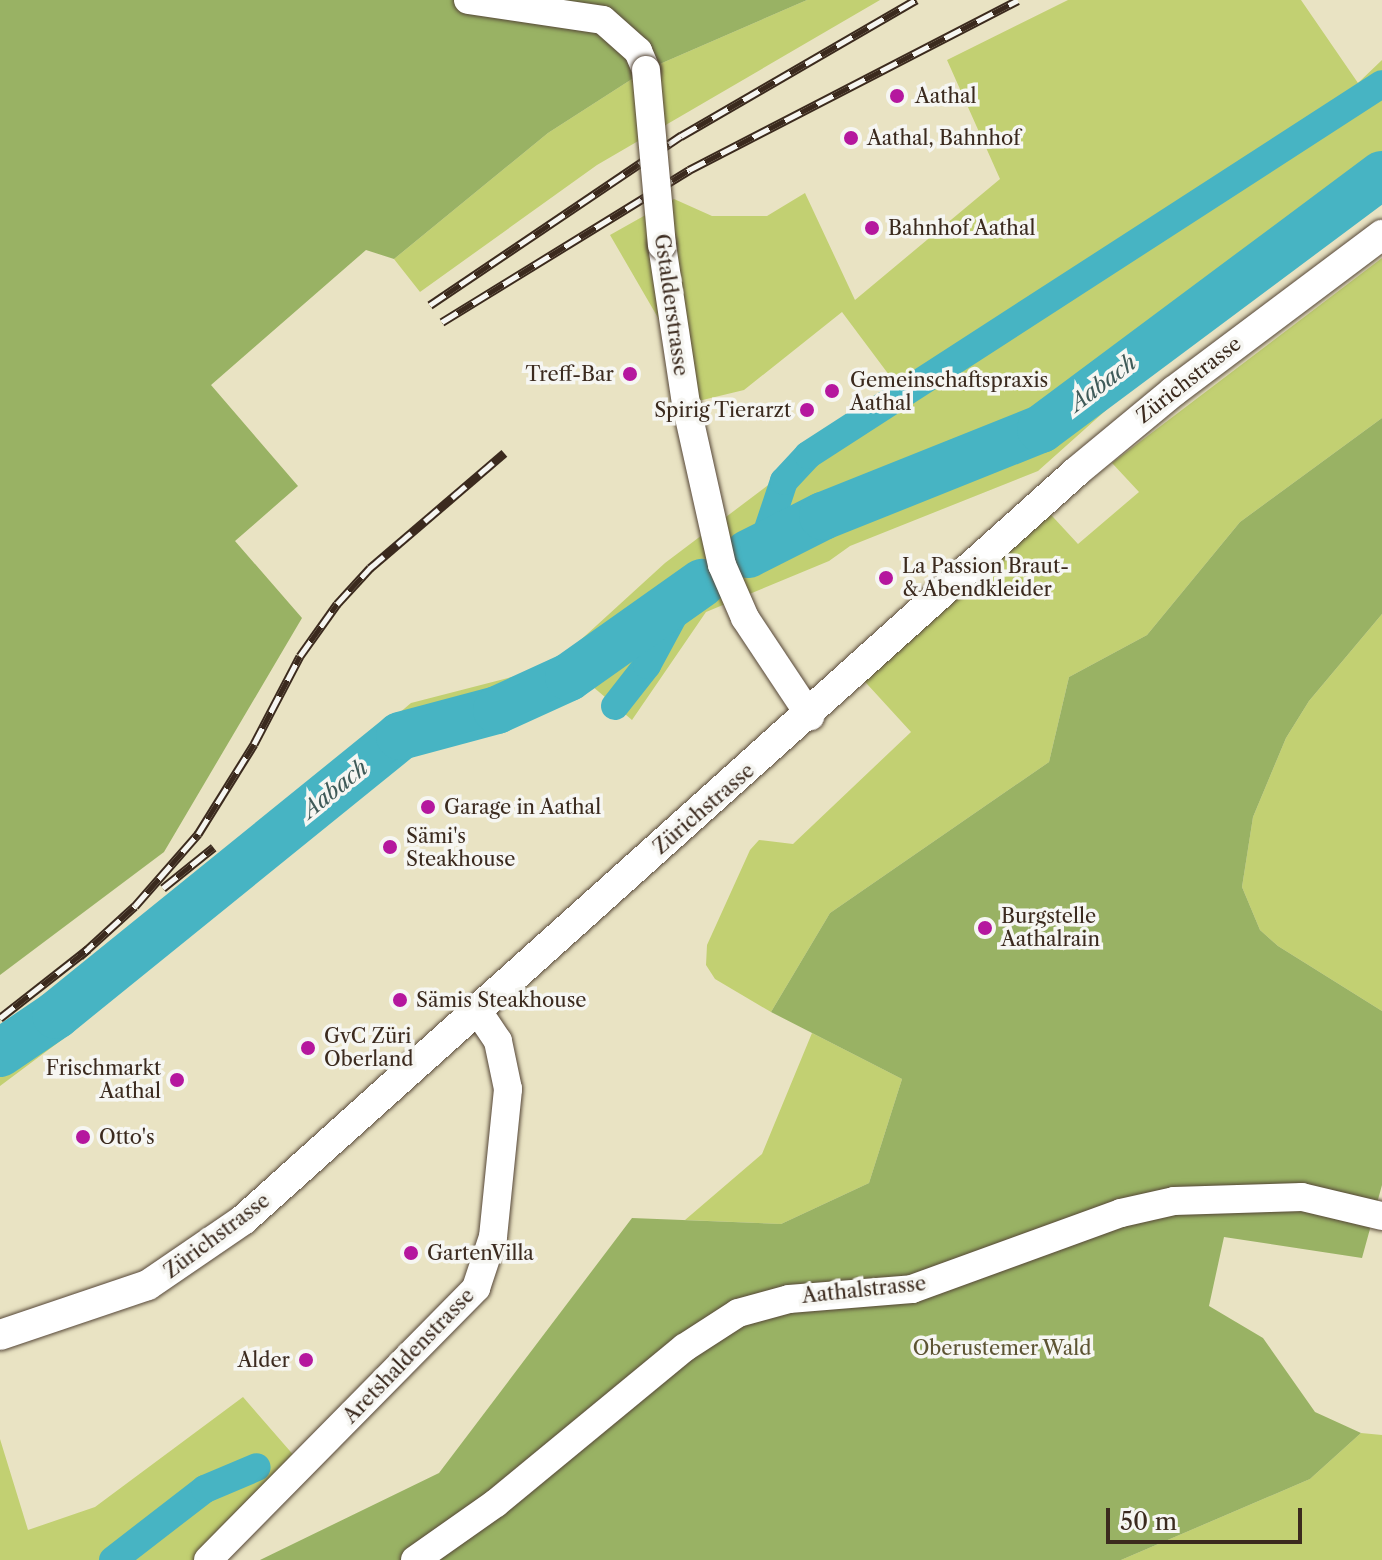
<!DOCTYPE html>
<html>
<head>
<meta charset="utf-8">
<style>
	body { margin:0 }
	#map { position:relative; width:1382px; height:1560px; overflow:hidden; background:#e9e3c3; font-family:"Libre Caslon Text",serif }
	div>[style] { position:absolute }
	.green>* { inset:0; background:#c2d072 }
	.forest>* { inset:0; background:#99b264 }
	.canal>* { height:28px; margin:-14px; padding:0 14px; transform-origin:14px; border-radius:14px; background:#47b4c3 }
	.river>* { height:48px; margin:-24px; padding:0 24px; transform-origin:24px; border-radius:24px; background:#47b4c3 }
	.roads { filter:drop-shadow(0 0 2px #554637) drop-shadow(0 0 2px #554637) }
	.tertiary>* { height:28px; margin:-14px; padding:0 14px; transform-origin:14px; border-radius:14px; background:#fff }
	.secondary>* { height:30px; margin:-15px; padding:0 15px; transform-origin:15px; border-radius:15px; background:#fff }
	.rail>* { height:9px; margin-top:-4.5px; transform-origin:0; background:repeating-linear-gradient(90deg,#f6f6f2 0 18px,#3b2a1e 0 36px); box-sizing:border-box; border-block:2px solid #3b2a1e }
	.bridges { filter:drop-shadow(0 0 2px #554637) drop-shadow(0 0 2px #554637) }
	.tertiary-bridge>* { height:28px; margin:-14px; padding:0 14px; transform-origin:14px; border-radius:14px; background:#fff }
	.dots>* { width:22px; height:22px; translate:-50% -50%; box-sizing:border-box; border:4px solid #f6f6f2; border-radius:50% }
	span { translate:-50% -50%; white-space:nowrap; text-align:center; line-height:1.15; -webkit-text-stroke:7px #f6f6f2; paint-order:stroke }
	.poi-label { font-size:20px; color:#3b2a1e }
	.left { translate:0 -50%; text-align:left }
	.right { translate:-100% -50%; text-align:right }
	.street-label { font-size:20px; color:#3b2a1e }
	.park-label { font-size:20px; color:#5d5433 }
	.water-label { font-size:22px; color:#3f5a58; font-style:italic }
	.scale { position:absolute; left:1106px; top:1508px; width:196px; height:36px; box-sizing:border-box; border:4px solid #3b2a1e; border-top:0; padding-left:10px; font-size:24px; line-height:28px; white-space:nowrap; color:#3b2a1e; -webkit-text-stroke:6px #f6f6f2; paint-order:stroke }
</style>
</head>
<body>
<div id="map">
	<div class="green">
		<div style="clip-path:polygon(807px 0,880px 0,597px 165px,420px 292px,394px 259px,548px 133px,646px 70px)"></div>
		<div style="clip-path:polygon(1068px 0,1301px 0,1358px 83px,1382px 60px,1382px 200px,1123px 395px,1038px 471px,850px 546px,829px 561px,706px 612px,632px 720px,592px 686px,546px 710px,406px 752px,75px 1030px,0 1086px,0 1031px,218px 865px,411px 703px,551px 667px,665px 563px,808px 455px,904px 395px,842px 312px,744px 390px,686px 404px,675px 347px,610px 235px,674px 199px,712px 216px,767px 216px,805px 193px,855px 300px,1000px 179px,947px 60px)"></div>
		<div style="clip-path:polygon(1382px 258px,1382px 418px,1240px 522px,1147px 635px,1069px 677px,1049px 762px,830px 913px,771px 1012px,715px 979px,706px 965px,707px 945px,750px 850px,759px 840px,793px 844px,911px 732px,857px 673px,1041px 504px,1078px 544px,1139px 492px,1112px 463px)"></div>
		<div style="clip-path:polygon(1382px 614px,1382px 1011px,1278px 946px,1260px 930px,1242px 887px,1253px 817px,1286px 738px,1309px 701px)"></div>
		<div style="clip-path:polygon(812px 1033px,902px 1079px,869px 1183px,781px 1224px,685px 1220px,762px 1154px)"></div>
		<div style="clip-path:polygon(243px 1397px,303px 1466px,208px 1560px,0 1560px,0 1439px,28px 1530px,95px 1507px)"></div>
		<div style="clip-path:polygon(1361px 1433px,1382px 1435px,1382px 1560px,1121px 1560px,1310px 1479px)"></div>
	</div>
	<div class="forest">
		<div style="clip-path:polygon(0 0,807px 0,646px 70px,548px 133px,394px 259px,366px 250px,211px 385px,298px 486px,235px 541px,302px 618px,164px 852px,0 975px)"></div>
		<div style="clip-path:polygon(1382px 418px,1382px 614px,1309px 701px,1286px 738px,1253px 817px,1242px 887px,1260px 930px,1278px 946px,1382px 1011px,1382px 1185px,1362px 1258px,1224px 1237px,1209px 1306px,1263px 1338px,1315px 1412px,1361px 1433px,1310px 1479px,1121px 1560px,260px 1560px,439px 1473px,632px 1218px,781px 1224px,869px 1183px,902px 1079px,771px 1012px,830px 913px,1049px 762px,1069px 677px,1147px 635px,1240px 522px)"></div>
	</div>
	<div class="canal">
		<div style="left:763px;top:544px;width:66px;rotate:-71.6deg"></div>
		<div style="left:784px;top:481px;width:35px;rotate:-47deg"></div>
		<div style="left:808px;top:455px;width:683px;rotate:-32.88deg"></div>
		<div style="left:615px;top:706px;width:52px;rotate:-52deg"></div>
		<div style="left:647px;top:665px;width:82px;rotate:-61.6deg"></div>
		<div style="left:113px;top:1560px;width:116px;rotate:-37.7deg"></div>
		<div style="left:205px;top:1489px;width:56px;rotate:-22.9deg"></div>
	</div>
	<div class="river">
		<div style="left:748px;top:554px;width:84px;rotate:-26.9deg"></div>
		<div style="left:823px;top:516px;width:235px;rotate:-21.8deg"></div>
		<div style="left:1041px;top:429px;width:425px;rotate:-36.7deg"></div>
		<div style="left:0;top:1053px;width:68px;rotate:-34.2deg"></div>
		<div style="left:56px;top:1015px;width:443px;rotate:-39deg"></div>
		<div style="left:400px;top:736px;width:100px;rotate:-15deg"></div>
		<div style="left:497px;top:710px;width:79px;rotate:-24.6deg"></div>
		<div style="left:569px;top:677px;width:163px;rotate:-35.3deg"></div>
	</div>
	<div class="roads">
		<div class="tertiary">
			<div style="left:468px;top:0;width:136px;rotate:8.4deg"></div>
			<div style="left:603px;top:20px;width:47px;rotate:41.5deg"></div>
			<div style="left:638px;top:51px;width:21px;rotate:67deg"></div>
			<div style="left:662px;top:245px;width:161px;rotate:81.4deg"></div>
			<div style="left:686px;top:404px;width:165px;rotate:77.4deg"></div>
			<div style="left:722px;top:565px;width:58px;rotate:66.5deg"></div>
			<div style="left:745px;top:618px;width:118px;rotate:56.4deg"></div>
			<div style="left:208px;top:1560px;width:382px;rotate:-45.4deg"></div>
			<div style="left:476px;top:1288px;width:54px;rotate:-71.6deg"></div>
			<div style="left:493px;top:1237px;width:149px;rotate:-84.2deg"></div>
			<div style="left:508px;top:1089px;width:49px;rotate:-101.8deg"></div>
			<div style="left:498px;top:1041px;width:36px;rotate:-124deg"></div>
			<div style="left:415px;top:1560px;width:99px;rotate:-35.1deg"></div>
			<div style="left:496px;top:1503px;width:244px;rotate:-39.5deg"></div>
			<div style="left:684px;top:1348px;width:64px;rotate:-32.9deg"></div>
			<div style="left:738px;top:1313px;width:53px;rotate:-15.4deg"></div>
			<div style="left:789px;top:1299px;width:123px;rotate:-4.6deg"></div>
			<div style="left:912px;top:1289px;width:222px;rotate:-20deg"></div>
			<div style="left:1121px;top:1213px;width:54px;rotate:-12.8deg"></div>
			<div style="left:1174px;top:1201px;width:128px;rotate:-1.8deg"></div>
			<div style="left:1302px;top:1197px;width:82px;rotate:13.4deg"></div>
		</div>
		<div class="secondary">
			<div style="left:0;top:1335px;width:156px;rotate:-18.7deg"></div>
			<div style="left:148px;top:1285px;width:115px;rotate:-34.4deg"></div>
			<div style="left:243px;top:1220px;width:1120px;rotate:-41.92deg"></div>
			<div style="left:1076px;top:472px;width:127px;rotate:-39.6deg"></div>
			<div style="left:1174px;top:391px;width:260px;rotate:-36.9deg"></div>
		</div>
	</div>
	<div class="rail">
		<div style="left:430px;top:305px;width:303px;rotate:-34deg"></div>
		<div style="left:681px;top:136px;width:272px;rotate:-30.1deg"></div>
		<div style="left:442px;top:322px;width:290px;rotate:-31.6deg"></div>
		<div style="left:689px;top:170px;width:370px;rotate:-27.3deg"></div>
		<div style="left:163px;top:888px;width:65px;rotate:-38.8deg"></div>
		<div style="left:80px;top:956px;width:74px;rotate:-42.3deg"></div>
		<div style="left:135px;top:906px;width:96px;rotate:-48.8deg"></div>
		<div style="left:198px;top:834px;width:106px;rotate:-58.1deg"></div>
		<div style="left:254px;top:744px;width:99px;rotate:-62.4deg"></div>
		<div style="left:300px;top:656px;width:64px;rotate:-54.6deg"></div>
		<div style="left:337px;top:604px;width:49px;rotate:-47.5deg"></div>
		<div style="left:370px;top:568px;width:177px;rotate:-40.6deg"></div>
		<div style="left:0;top:1018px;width:112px;rotate:-38.1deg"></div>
	</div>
	<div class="bridges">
		<div class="tertiary-bridge">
			<div style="left:646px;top:70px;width:176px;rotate:84.8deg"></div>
		</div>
	</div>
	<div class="dots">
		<div style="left:897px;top:96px;background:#b5179e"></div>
		<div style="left:851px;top:138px;background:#b5179e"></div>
		<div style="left:872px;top:228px;background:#b5179e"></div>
		<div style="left:630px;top:374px;background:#b5179e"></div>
		<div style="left:832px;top:391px;background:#b5179e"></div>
		<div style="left:807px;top:410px;background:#b5179e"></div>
		<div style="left:886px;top:578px;background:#b5179e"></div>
		<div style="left:428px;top:807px;background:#b5179e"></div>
		<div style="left:390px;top:847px;background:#b5179e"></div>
		<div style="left:985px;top:928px;background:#b5179e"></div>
		<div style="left:400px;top:1000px;background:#b5179e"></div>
		<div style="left:308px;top:1048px;background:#b5179e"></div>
		<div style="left:177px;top:1080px;background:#b5179e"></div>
		<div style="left:83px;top:1137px;background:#b5179e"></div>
		<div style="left:411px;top:1253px;background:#b5179e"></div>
		<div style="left:306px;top:1360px;background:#b5179e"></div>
	</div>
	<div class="poi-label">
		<span class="left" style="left:915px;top:96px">Aathal</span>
		<span class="left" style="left:867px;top:138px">Aathal, Bahnhof</span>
		<span class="left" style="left:888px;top:228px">Bahnhof Aathal</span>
		<span class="right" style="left:614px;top:374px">Treff-Bar</span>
		<span class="left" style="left:850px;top:392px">Gemeinschaftspraxis<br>Aathal</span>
		<span class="right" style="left:791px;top:410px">Spirig Tierarzt</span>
		<span class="left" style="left:902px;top:578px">La Passion Braut-<br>&amp; Abendkleider</span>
		<span class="left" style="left:444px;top:807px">Garage in Aathal</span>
		<span class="left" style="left:406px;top:848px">Sämi's<br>Steakhouse</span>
		<span class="left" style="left:1001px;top:928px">Burgstelle<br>Aathalrain</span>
		<span class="left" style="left:416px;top:1000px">Sämis Steakhouse</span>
		<span class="left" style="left:324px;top:1048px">GvC Züri<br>Oberland</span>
		<span class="right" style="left:161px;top:1080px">Frischmarkt<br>Aathal</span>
		<span class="left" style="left:99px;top:1137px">Otto's</span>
		<span class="left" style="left:427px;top:1253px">GartenVilla</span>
		<span class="right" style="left:290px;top:1360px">Alder</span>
	</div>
	<div class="street-label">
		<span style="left:671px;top:305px;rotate:82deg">Gstalderstrasse</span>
		<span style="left:1189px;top:380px;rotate:-38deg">Zürichstrasse</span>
		<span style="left:704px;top:809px;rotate:-41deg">Zürichstrasse</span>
		<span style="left:217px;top:1236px;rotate:-37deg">Zürichstrasse</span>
		<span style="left:864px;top:1290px;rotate:-6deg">Aathalstrasse</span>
		<span style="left:409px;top:1356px;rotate:-46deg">Aretshaldenstrasse</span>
	</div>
	<div class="park-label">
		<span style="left:1002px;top:1348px">Oberustemer Wald</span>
	</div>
	<div class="water-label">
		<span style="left:1103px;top:383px;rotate:-37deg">Aabach</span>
		<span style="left:335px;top:789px;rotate:-39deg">Aabach</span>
	</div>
	<div class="scale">50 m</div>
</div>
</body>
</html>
